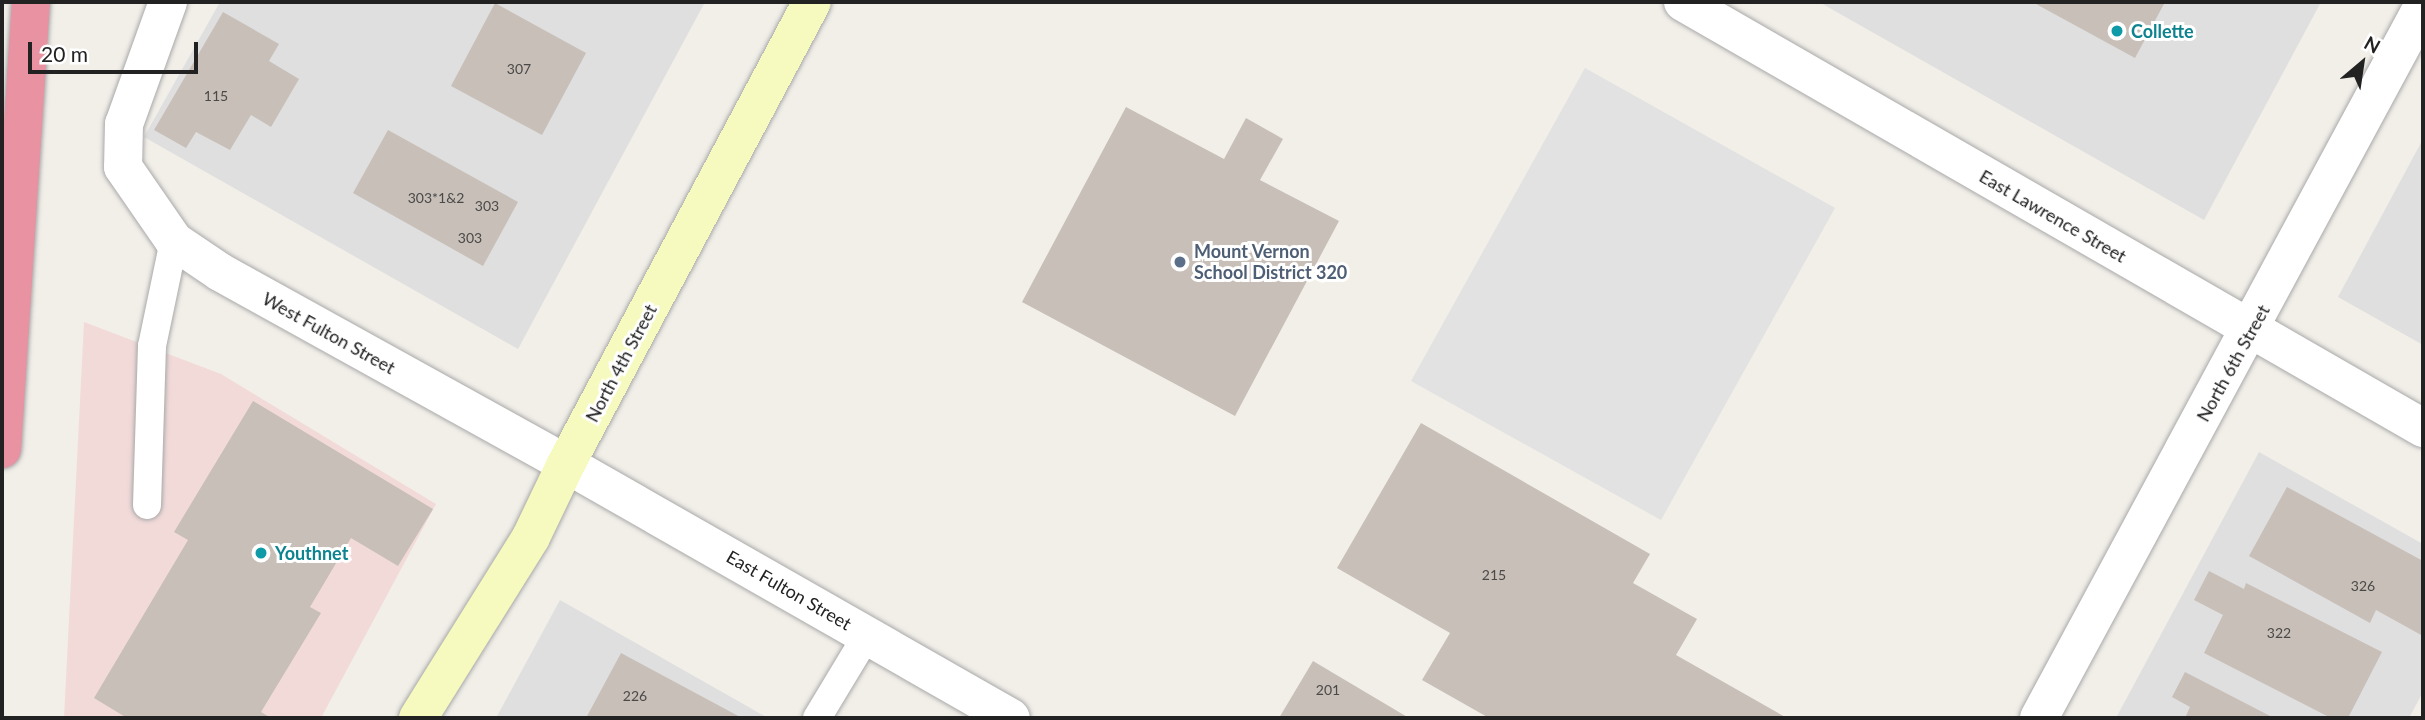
<!DOCTYPE html>
<html>
<head>
<meta charset="utf-8">
<style>
	body { margin:0 }
	#map { position:relative; width:2425px; height:720px; overflow:hidden; background:#f2efe9; font-family:Lato,sans-serif }
	div>[style] { position:absolute }
	.residential>* { inset:0; background:#e0dfdf }
	.commercial>* { inset:0; background:#f2dad9 }
	.parking>* { inset:0; background:#e2e2e2 }
	.building>* { inset:0; background:#c7bfb8 }
	.roads { filter:drop-shadow(0 0 2px #a9a9a9) drop-shadow(0 0 2px #a9a9a9) }
	.service>* { height:28px; margin:-14px; padding:0 14px; transform-origin:14px; border-radius:14px; background:#fff }
	.minor>* { height:38px; margin:-19px; padding:0 19px; transform-origin:19px; border-radius:19px; background:#fff }
	.tertiary>* { height:38px; margin:-19px; padding:0 19px; transform-origin:19px; border-radius:19px; background:#fff }
	.secondary>* { height:38px; margin:-19px; padding:0 19px; transform-origin:19px; border-radius:19px; background:#f7fabf }
	.motorway>* { height:38px; margin:-19px; padding:0 19px; transform-origin:19px; border-radius:19px; background:#e892a2 }
	.dots>* { width:19px; height:19px; translate:-50% -50%; box-sizing:border-box; border:4px solid #fff; border-radius:50% }
	span { translate:-50% -50%; white-space:nowrap; text-align:center; line-height:1.15; -webkit-text-stroke:6px #fff; paint-order:stroke }
	.number-label { font-size:14px; color:#4b4948 }
	.number-label span { -webkit-text-stroke-width:0 }
	.culture-label { font-size:18px; color:#0d838f; font-weight:700 }
	.left { translate:0 -50%; text-align:left }
	.street-label { font-size:18px; color:#222 }
	.service-label { font-size:18px; color:#4e5e75; font-weight:700 }
	.frame { position:absolute; inset:0; border:4px solid #222; pointer-events:none }
	.north { position:absolute; left:2327px; top:28px; width:70px; height:70px; -webkit-text-stroke:5px #fff; paint-order:stroke; rotate:29deg; font-size:19px; font-weight:700; line-height:28px; text-align:center; color:#222 }
	.north::after { content:''; display:block; margin:auto; width:24px; height:32px; background:#222; clip-path:polygon(50% 0,100% 100%,50% 72%,0 100%) }
	.scale { position:absolute; left:28px; top:42px; width:170px; height:32px; box-sizing:border-box; border:4px solid #222; border-top:0; padding-left:9px; font-size:21px; line-height:24px; white-space:nowrap; color:#222; -webkit-text-stroke:5px #fff; paint-order:stroke }
</style>
</head>
<body>
<div id="map">
	<div class="residential">
		<div style="clip-path:polygon(220px 2px,705px 2px,518px 349px,144px 137px)"></div>
		<div style="clip-path:polygon(1819px 2px,2321px 2px,2204px 220px)"></div>
		<div style="clip-path:polygon(2423px 139px,2423px 345px,2338px 297px)"></div>
		<div style="clip-path:polygon(2259px 452px,2423px 544px,2423px 692px,2409px 718px,2116px 718px)"></div>
		<div style="clip-path:polygon(560px 600px,768px 718px,496px 718px)"></div>
	</div>
	<div class="commercial">
		<div style="clip-path:polygon(84px 322px,221px 374px,436px 504px,321px 718px,64px 718px)"></div>
	</div>
	<div class="parking">
		<div style="clip-path:polygon(1585px 68px,1835px 208px,1661px 520px,1411px 381px)"></div>
	</div>
	<div class="building">
		<div style="clip-path:polygon(2038px 2px,2165px 2px,2135px 58px,2036px 4px)"></div>
		<div style="clip-path:polygon(495px 3px,586px 53px,542px 135px,451px 86px)"></div>
		<div style="clip-path:polygon(223px 12px,279px 44px,269px 61px,299px 79px,271px 127px,251px 115px,230px 150px,196px 132px,186px 148px,154px 130px)"></div>
		<div style="clip-path:polygon(1126px 107px,1224px 159px,1246px 118px,1283px 139px,1260px 180px,1339px 221px,1235px 416px,1022px 302px)"></div>
		<div style="clip-path:polygon(388px 130px,518px 202px,483px 266px,353px 193px)"></div>
		<div style="clip-path:polygon(253px 401px,433px 509px,398px 566px,351px 538px,310px 607px,321px 613px,261px 712px,271px 718px,127px 718px,94px 698px,188px 540px,174px 532px)"></div>
		<div style="clip-path:polygon(1421px 423px,1650px 554px,1633px 583px,1697px 619px,1676px 655px,1787px 718px,1489px 718px,1422px 680px,1450px 633px,1337px 568px)"></div>
		<div style="clip-path:polygon(2287px 487px,2423px 561px,2423px 636px,2376px 610px,2370px 623px,2249px 556px)"></div>
		<div style="clip-path:polygon(2209px 571px,2244px 589px,2246px 583px,2382px 652px,2348px 718px,2331px 718px,2204px 653px,2223px 615px,2194px 600px)"></div>
		<div style="clip-path:polygon(621px 653px,742px 718px,586px 718px)"></div>
		<div style="clip-path:polygon(1313px 661px,1409px 718px,1279px 718px)"></div>
		<div style="clip-path:polygon(2185px 672px,2274px 718px,2185px 718px,2190px 707px,2172px 697px)"></div>
	</div>
	<div class="roads">
		<div class="service">
			<div style="left:147px;top:505px;width:159px;rotate:-88.2deg"></div>
			<div style="left:152px;top:346px;width:107px;rotate:-78.2deg"></div>
			<div style="left:817px;top:718px;width:97px;rotate:-58.9deg"></div>
		</div>
		<div class="minor">
			<div style="left:168px;top:2px;width:130px;rotate:109.8deg"></div>
			<div style="left:124px;top:124px;width:43px;rotate:91.3deg"></div>
			<div style="left:123px;top:167px;width:90px;rotate:55.4deg"></div>
			<div style="left:174px;top:241px;width:55px;rotate:34deg"></div>
			<div style="left:220px;top:272px;width:396px;rotate:29deg"></div>
			<div style="left:1683px;top:2px;width:854px;rotate:29.93deg"></div>
			<div style="left:2039px;top:718px;width:809px;rotate:-61.66deg"></div>
		</div>
		<div class="tertiary">
			<div style="left:566px;top:464px;width:512px;rotate:29.72deg"></div>
		</div>
		<div class="secondary">
			<div style="left:418px;top:718px;width:213px;rotate:-58deg"></div>
			<div style="left:531px;top:537px;width:81px;rotate:-64.4deg"></div>
			<div style="left:566px;top:464px;width:523px;rotate:-61.97deg"></div>
		</div>
		<div class="motorway">
			<div style="left:2px;top:449px;width:448px;rotate:-86.3deg"></div>
		</div>
	</div>
	<div class="dots">
		<div style="left:2117px;top:31px;background:#0f9aa8"></div>
		<div style="left:1180px;top:262px;background:#5c6f8a"></div>
		<div style="left:261px;top:553px;background:#0f9aa8"></div>
	</div>
	<div class="number-label">
		<span style="left:519px;top:69px">307</span>
		<span style="left:216px;top:96px">115</span>
		<span style="left:436px;top:198px">303*1&amp;2</span>
		<span style="left:487px;top:206px">303</span>
		<span style="left:470px;top:238px">303</span>
		<span style="left:1494px;top:575px">215</span>
		<span style="left:2363px;top:586px">326</span>
		<span style="left:2279px;top:633px">322</span>
		<span style="left:1328px;top:690px">201</span>
		<span style="left:635px;top:696px">226</span>
	</div>
	<div class="culture-label">
		<span class="left" style="left:2131px;top:31px">Collette</span>
		<span class="left" style="left:275px;top:553px">Youthnet</span>
	</div>
	<div class="street-label">
		<span style="left:2053px;top:216px;rotate:30deg">East Lawrence Street</span>
		<span style="left:329px;top:333px;rotate:29deg">West Fulton Street</span>
		<span style="left:621px;top:363px;rotate:-62deg">North 4th Street</span>
		<span style="left:2233px;top:363px;rotate:-61deg">North 6th Street</span>
		<span style="left:789px;top:590px;rotate:30deg">East Fulton Street</span>
	</div>
	<div class="service-label">
		<span class="left" style="left:1194px;top:262px">Mount Vernon<br>School District 320</span>
	</div>
	<div class="frame"></div>
	<div class="north">N</div>
	<div class="scale">20 m</div>
</div>
</body>
</html>
